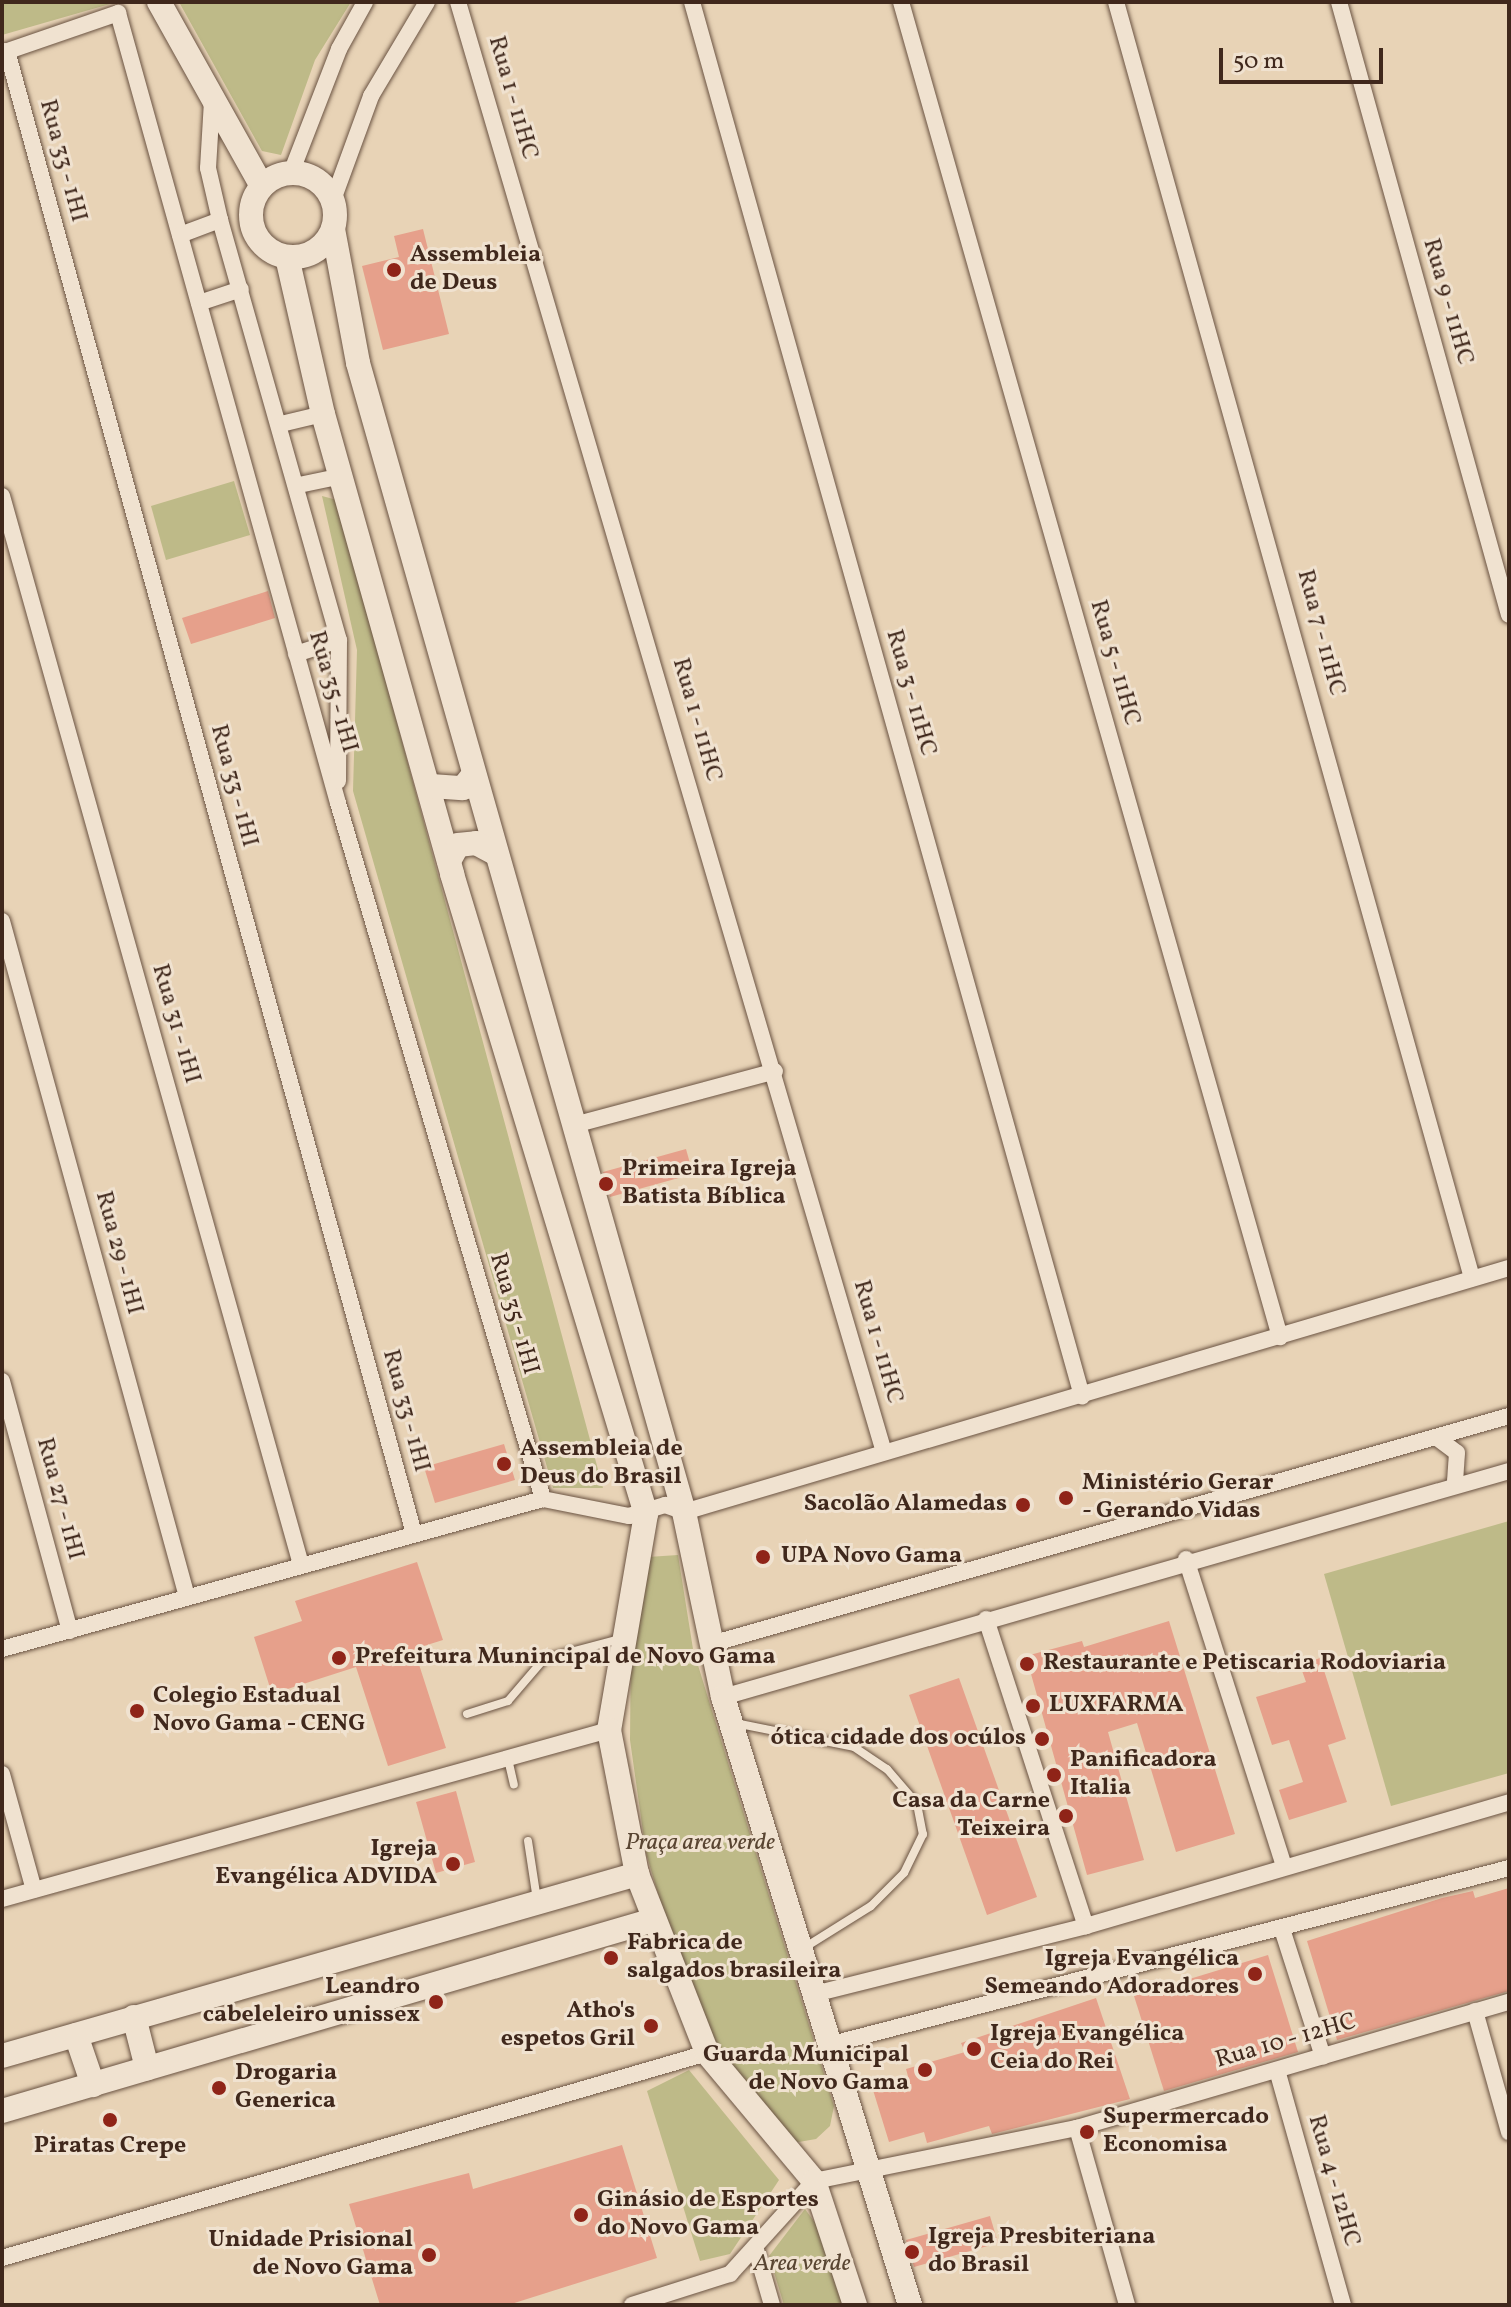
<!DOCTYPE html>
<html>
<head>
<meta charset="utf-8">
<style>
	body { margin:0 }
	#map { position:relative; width:1511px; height:2307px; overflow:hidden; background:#e8d3b6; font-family:Vollkorn,serif }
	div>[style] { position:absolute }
	.green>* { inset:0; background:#beba88 }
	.building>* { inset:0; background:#e6a08b }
	.roads { filter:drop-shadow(0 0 2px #6a5342) drop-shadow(0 0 2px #6a5342) }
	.lane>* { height:8px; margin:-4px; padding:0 4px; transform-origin:4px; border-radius:4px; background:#f0e2d0 }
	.street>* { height:16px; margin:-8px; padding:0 8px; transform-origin:8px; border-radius:8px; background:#f0e2d0 }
	.secondary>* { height:24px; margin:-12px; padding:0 12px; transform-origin:12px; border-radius:12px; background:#f0e2d0 }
	.secondary>.ring { margin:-12px; padding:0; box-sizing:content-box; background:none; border:24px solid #f0e2d0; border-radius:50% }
	.dots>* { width:22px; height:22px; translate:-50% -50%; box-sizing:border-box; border:4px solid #f0e2d0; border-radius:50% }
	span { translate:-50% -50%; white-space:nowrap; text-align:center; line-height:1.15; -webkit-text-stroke:6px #f0e2d0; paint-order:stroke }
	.street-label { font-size:24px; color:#40281c }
	.poi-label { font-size:24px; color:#40281c; font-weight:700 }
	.left { translate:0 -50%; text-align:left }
	.right { translate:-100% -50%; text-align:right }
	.park-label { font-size:24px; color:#594532; font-style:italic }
	.frame { position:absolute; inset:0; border:4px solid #40281c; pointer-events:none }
	.scale { position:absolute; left:1219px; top:48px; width:164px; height:36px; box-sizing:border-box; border:4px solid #40281c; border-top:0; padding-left:10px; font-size:24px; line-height:28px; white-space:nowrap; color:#40281c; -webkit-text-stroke:6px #f0e2d0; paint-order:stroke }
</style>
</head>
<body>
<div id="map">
	<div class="green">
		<div style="clip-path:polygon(2px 2px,117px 2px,2px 35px)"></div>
		<div style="clip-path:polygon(179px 2px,351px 2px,315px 60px,281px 155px,262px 151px)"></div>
		<div style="clip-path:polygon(234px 481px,250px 535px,166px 560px,151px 506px)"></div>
		<div style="clip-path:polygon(322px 496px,337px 500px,603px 1488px,553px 1488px,353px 791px,357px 650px)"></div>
		<div style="clip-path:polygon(1509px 1521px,1509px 1773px,1391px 1806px,1324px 1574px)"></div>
		<div style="clip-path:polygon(678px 1555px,693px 1649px,834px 2106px,830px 2126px,816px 2139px,793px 2143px,713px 2040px,680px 1968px,646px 1853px,630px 1740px,631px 1639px,648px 1557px)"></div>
		<div style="clip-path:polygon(689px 2070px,779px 2180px,730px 2254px,700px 2261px,647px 2091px)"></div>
		<div style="clip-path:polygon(805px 2209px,823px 2234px,844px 2305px,784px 2305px,769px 2256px)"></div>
	</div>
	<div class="building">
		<div style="clip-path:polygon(423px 229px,449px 334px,383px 350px,362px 266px,399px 257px,394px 236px)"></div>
		<div style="clip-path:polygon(268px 591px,275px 618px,191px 644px,182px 618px)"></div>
		<div style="clip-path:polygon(686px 1149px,693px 1174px,610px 1197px,603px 1172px)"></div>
		<div style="clip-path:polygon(504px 1444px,515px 1480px,435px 1503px,424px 1467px)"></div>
		<div style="clip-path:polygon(417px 1562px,443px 1640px,414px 1649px,446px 1748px,388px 1766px,356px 1667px,272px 1694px,254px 1637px,302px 1621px,295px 1601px)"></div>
		<div style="clip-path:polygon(1169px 1621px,1235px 1834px,1176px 1852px,1137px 1723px,1108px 1732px,1144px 1860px,1087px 1875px,1026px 1656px,1082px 1641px,1084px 1647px)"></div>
		<div style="clip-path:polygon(1320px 1658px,1346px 1739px,1328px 1745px,1347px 1802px,1289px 1820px,1279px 1790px,1303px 1782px,1289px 1740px,1272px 1745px,1256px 1697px,1306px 1682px,1300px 1665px)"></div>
		<div style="clip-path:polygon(959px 1678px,1037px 1897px,987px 1915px,909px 1695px)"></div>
		<div style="clip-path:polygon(456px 1791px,475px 1862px,436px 1873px,416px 1802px)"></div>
		<div style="clip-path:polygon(1509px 1888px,1509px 1991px,1337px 2040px,1307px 1941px,1442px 1898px,1473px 1891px,1475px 1898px)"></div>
		<div style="clip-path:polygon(1268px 1955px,1298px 2052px,1164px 2091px,1134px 1996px)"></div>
		<div style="clip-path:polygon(1096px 1998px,1130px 2099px,992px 2134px,989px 2126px,927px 2143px,924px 2132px,889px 2142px,873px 2090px,909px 2080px,906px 2069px,965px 2052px,961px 2043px)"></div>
		<div style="clip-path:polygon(622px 2145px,657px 2258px,508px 2305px,380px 2305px,349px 2204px,469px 2173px,473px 2189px)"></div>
		<div style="clip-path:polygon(990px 2216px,998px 2243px,914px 2267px,906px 2240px)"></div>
	</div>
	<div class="roads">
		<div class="lane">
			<div style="left:467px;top:1714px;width:43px;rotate:-17.6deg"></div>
			<div style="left:508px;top:1701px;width:55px;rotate:-49.4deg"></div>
			<div style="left:544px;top:1659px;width:79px;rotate:-14.7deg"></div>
			<div style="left:735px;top:1723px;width:121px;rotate:11.4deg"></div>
			<div style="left:854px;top:1747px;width:40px;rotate:34deg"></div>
			<div style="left:887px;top:1769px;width:46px;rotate:49.4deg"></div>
			<div style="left:917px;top:1804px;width:31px;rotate:79deg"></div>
			<div style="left:923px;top:1834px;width:43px;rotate:116deg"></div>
			<div style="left:904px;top:1873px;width:47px;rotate:135deg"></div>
			<div style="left:871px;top:1906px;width:79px;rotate:147.9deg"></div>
			<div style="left:508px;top:1759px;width:26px;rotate:77deg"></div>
			<div style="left:528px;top:1841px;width:60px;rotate:81.3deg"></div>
		</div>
		<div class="street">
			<div style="left:458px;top:2px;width:1511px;rotate:73.63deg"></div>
			<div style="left:692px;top:2px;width:1448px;rotate:74.37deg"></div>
			<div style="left:901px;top:2px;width:1388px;rotate:74.15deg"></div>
			<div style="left:1116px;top:2px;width:1325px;rotate:74.41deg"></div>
			<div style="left:1339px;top:2px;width:636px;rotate:74.5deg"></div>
			<div style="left:7px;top:51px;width:1538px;rotate:74.65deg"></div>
			<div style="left:2px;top:53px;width:123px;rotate:-19deg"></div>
			<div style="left:118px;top:13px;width:820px;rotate:74.44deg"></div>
			<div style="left:338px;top:803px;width:726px;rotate:73.59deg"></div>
			<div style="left:212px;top:101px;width:67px;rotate:93.4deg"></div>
			<div style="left:208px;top:168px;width:53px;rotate:77deg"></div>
			<div style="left:220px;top:220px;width:437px;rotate:74.2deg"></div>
			<div style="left:339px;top:640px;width:141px;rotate:90.4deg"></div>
			<div style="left:291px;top:173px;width:133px;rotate:-68.8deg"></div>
			<div style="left:339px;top:49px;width:54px;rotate:-61deg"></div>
			<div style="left:333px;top:200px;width:111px;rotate:-69.9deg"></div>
			<div style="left:371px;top:96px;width:109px;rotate:-59.2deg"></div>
			<div style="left:180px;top:235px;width:43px;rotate:-20.6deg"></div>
			<div style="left:199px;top:303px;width:44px;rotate:-18.4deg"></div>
			<div style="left:281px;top:424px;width:43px;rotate:-13.4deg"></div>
			<div style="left:299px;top:485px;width:44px;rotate:-11.8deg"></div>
			<div style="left:2px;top:496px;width:1110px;rotate:74.37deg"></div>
			<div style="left:296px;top:654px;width:45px;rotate:-18deg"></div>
			<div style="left:2px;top:921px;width:701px;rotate:74.69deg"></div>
			<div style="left:574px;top:1125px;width:208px;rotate:-15deg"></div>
			<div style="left:2px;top:1381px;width:259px;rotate:74.8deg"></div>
			<div style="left:1436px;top:1437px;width:26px;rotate:37deg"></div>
			<div style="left:1457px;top:1453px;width:32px;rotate:94deg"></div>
			<div style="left:1186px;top:1559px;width:322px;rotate:72.3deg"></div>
			<div style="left:986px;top:1619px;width:323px;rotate:72deg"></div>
			<div style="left:711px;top:1644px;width:830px;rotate:-15.95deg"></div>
			<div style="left:2px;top:1649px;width:561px;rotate:-15.5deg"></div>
			<div style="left:543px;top:1499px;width:88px;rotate:11.2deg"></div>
			<div style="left:629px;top:1516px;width:38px;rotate:-17deg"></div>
			<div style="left:665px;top:1505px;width:20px;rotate:20deg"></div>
			<div style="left:684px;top:1512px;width:860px;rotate:-16.48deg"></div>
			<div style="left:723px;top:1697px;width:818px;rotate:-16.04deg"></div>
			<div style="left:2px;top:1774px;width:120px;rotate:74.6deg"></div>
			<div style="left:2px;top:1899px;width:630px;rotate:-15.56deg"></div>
			<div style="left:1282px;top:1929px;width:134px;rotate:72.2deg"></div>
			<div style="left:818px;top:1993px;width:276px;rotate:-14deg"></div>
			<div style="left:1086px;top:1926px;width:441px;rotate:-16.3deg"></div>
			<div style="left:1475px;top:2011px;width:126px;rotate:74.3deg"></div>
			<div style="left:832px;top:2044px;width:700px;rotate:-14.57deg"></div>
			<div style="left:1277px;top:2070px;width:244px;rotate:74.3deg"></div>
			<div style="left:1077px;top:2128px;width:184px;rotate:74.2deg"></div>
			<div style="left:756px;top:2250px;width:57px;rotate:73.8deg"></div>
			<div style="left:2px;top:2258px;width:734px;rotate:-16.21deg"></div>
			<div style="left:632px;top:2305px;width:103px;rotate:-17.6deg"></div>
			<div style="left:730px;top:2274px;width:125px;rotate:-47.9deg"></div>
			<div style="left:814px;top:2181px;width:268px;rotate:-11.4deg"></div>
			<div style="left:1077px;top:2128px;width:450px;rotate:-16.3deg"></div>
		</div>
		<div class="secondary">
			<div style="left:159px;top:2px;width:211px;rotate:60.8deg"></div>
			<div class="ring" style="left:251px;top:173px;width:60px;height:60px"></div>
			<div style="left:333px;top:229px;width:136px;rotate:79.4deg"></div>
			<div style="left:358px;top:363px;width:1194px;rotate:74.16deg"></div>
			<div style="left:684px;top:1512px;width:189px;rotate:78.1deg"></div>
			<div style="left:723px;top:1697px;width:636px;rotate:72.9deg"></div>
			<div style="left:287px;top:257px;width:161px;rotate:77.1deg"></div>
			<div style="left:323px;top:414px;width:478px;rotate:74.3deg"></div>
			<div style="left:452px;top:874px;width:669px;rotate:73.14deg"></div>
			<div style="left:646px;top:1514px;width:219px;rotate:99.7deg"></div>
			<div style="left:609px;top:1730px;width:147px;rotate:79deg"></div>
			<div style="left:637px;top:1874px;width:192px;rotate:68.6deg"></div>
			<div style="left:707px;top:2053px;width:167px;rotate:50.1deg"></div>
			<div style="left:814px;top:2181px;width:131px;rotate:71.7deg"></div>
			<div style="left:431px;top:786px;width:32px;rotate:4deg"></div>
			<div style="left:463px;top:788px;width:16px;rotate:-52deg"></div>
			<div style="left:449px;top:861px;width:18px;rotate:-61deg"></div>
			<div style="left:458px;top:845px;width:18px;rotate:-6deg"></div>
			<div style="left:476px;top:843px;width:21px;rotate:28deg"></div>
			<div style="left:134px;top:2017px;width:53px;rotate:75.7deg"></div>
			<div style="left:76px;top:2035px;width:53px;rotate:71.2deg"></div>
			<div style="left:2px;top:2056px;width:661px;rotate:-15.99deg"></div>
			<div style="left:2px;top:2111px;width:678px;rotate:-16.35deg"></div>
		</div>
	</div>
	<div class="dots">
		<div style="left:394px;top:270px;background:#8f2418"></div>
		<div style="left:606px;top:1184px;background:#8f2418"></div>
		<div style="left:504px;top:1464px;background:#8f2418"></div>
		<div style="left:1066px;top:1498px;background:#8f2418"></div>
		<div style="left:1023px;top:1505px;background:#8f2418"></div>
		<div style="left:763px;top:1557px;background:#8f2418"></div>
		<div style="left:339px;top:1658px;background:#8f2418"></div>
		<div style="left:1027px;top:1664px;background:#8f2418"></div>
		<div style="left:1033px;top:1706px;background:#8f2418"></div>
		<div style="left:137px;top:1711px;background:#8f2418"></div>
		<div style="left:1042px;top:1739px;background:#8f2418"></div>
		<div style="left:1054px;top:1775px;background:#8f2418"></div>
		<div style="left:1066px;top:1816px;background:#8f2418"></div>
		<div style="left:453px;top:1864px;background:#8f2418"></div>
		<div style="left:611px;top:1958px;background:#8f2418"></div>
		<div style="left:1255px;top:1974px;background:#8f2418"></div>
		<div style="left:436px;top:2002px;background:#8f2418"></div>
		<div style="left:651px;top:2026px;background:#8f2418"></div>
		<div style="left:974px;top:2049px;background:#8f2418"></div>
		<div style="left:925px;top:2070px;background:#8f2418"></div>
		<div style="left:219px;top:2088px;background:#8f2418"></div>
		<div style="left:110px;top:2120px;background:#8f2418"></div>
		<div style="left:1087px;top:2132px;background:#8f2418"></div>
		<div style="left:581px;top:2215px;background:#8f2418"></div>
		<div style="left:912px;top:2252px;background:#8f2418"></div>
		<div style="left:429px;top:2255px;background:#8f2418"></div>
	</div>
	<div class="street-label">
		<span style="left:512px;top:98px;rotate:74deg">Rua 1 - 11HC</span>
		<span style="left:62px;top:161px;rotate:75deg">Rua 33 - 1HI</span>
		<span style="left:1447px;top:302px;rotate:74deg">Rua 9 - 11HC</span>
		<span style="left:1320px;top:633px;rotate:75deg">Rua 7 - 11HC</span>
		<span style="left:1114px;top:663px;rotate:74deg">Rua 5 - 11HC</span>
		<span style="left:332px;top:692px;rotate:74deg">Rua 35 - 1HI</span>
		<span style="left:910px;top:693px;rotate:74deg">Rua 3 - 11HC</span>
		<span style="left:696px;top:720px;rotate:74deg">Rua 1 - 11HC</span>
		<span style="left:233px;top:786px;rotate:75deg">Rua 33 - 1HI</span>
		<span style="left:175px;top:1024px;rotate:74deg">Rua 31 - 1HI</span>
		<span style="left:118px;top:1253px;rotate:75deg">Rua 29 - 1HI</span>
		<span style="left:513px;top:1314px;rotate:74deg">Rua 35 - 1HI</span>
		<span style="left:877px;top:1342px;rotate:74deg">Rua 1 - 11HC</span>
		<span style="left:405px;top:1411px;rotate:75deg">Rua 33 - 1HI</span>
		<span style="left:59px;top:1499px;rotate:75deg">Rua 27 - 1HI</span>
		<span style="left:1286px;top:2042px;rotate:-16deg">Rua 10 - 12HC</span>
		<span style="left:1333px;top:2181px;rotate:74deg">Rua 4 - 12HC</span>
	</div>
	<div class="poi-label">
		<span class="left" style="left:410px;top:270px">Assembleia<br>de Deus</span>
		<span class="left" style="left:622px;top:1184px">Primeira Igreja<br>Batista Bíblica</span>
		<span class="left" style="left:520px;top:1464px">Assembleia de<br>Deus do Brasil</span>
		<span class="left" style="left:1082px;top:1498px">Ministério Gerar<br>- Gerando Vidas</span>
		<span class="right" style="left:1007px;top:1505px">Sacolão Alamedas</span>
		<span class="left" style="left:781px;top:1557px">UPA Novo Gama</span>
		<span class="left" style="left:355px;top:1658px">Prefeitura Munincipal de Novo Gama</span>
		<span class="left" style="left:1043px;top:1664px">Restaurante e Petiscaria Rodoviaria</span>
		<span class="left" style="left:153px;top:1711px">Colegio Estadual<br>Novo Gama - CENG</span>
		<span class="left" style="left:1049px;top:1706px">LUXFARMA</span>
		<span class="right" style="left:1026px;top:1739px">ótica cidade dos ocúlos</span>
		<span class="left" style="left:1070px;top:1775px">Panificadora<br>Italia</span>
		<span class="right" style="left:1050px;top:1816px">Casa da Carne<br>Teixeira</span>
		<span class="right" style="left:437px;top:1864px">Igreja<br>Evangélica ADVIDA</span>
		<span class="left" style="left:627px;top:1958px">Fabrica de<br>salgados brasileira</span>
		<span class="right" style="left:1239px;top:1974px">Igreja Evangélica<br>Semeando Adoradores</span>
		<span class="right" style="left:420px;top:2002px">Leandro<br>cabeleleiro unissex</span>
		<span class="right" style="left:635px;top:2026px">Atho's<br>espetos Gril</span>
		<span class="left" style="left:990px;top:2049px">Igreja Evangélica<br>Ceia do Rei</span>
		<span class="right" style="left:909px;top:2070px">Guarda Municipal<br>de Novo Gama</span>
		<span class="left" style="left:235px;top:2088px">Drogaria<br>Generica</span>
		<span class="left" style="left:1103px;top:2132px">Supermercado<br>Economisa</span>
		<span style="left:110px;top:2147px">Piratas Crepe</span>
		<span class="left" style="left:597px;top:2215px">Ginásio de Esportes<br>do Novo Gama</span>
		<span class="left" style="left:928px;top:2252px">Igreja Presbiteriana<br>do Brasil</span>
		<span class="right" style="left:413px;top:2255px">Unidade Prisional<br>de Novo Gama</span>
	</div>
	<div class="park-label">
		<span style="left:700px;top:1844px">Praça area verde</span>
		<span style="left:802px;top:2265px">Area verde</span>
	</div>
	<div class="frame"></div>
	<div class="scale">50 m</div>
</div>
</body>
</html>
